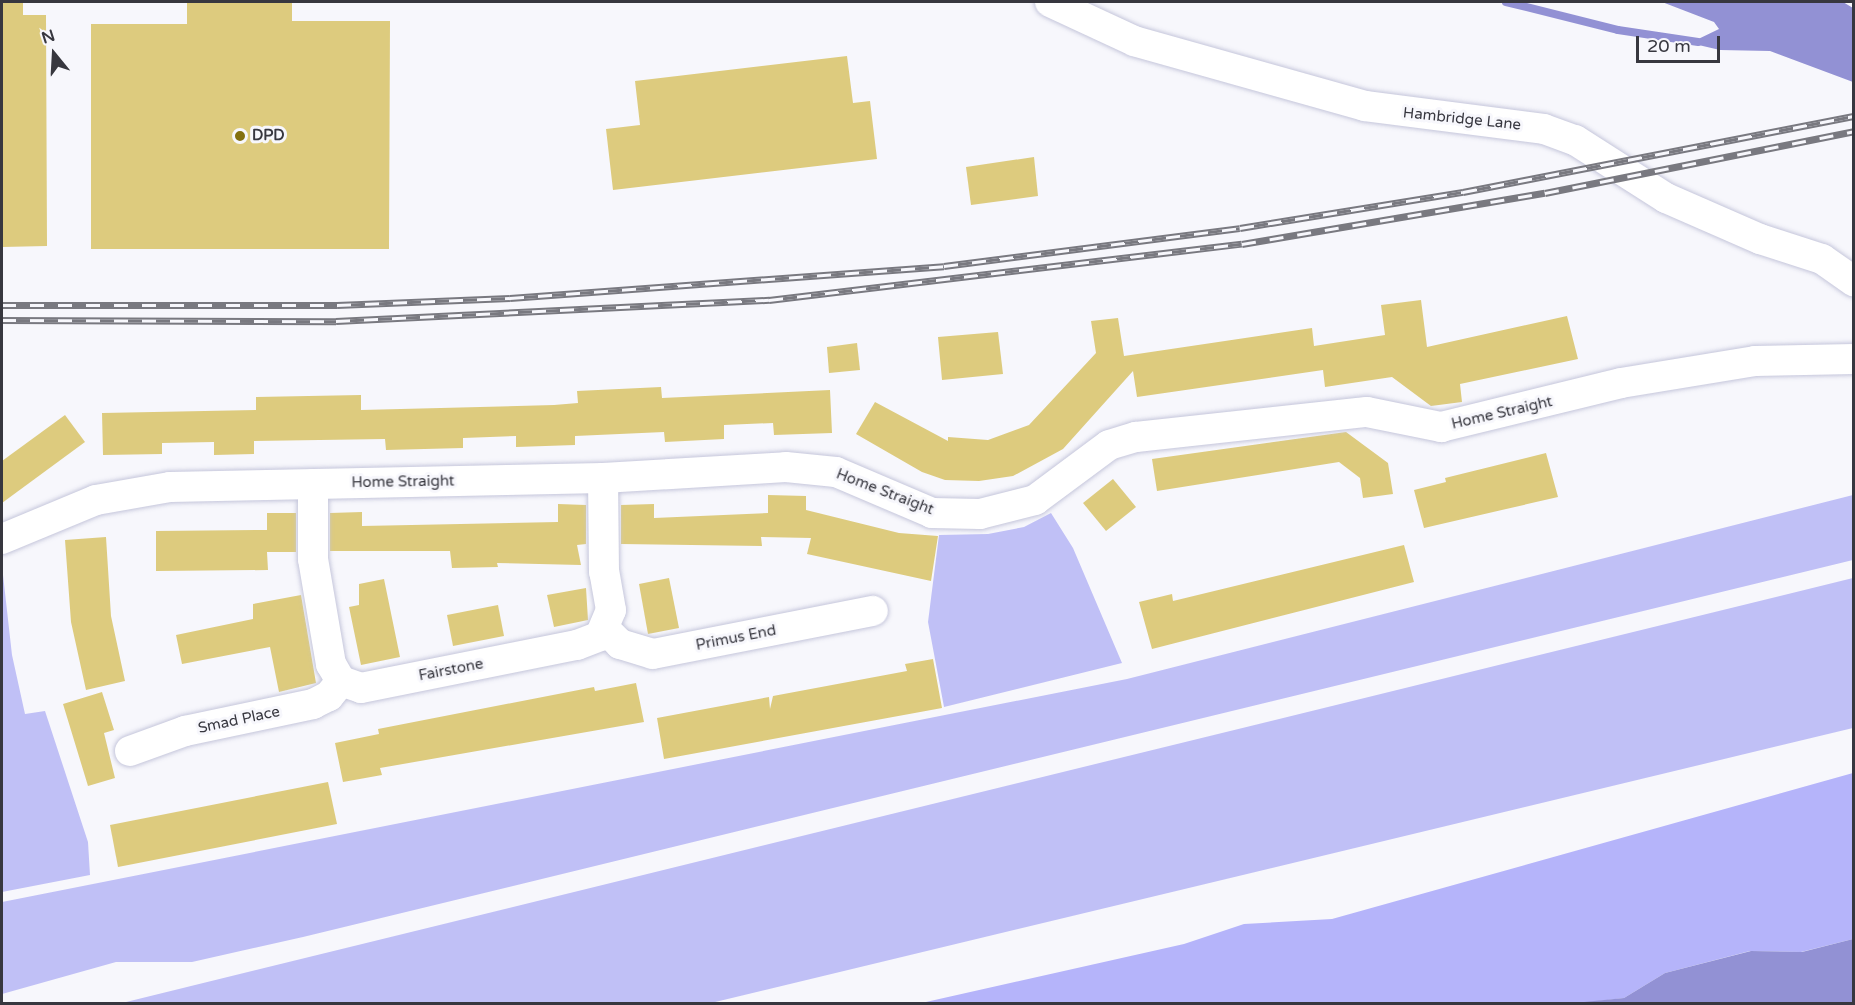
<!DOCTYPE html>
<html>
<head>
<meta charset="utf-8">
<style>
	body { margin:0 }
	#map { position:relative; width:1855px; height:1005px; overflow:hidden; background:#f7f7fc; font-family:"Varela Round",sans-serif }
	div>[style] { position:absolute }
	.green>* { inset:0; background:#c0c0f6 }
	.forest>* { inset:0; background:#b5b4fa }
	.water>* { inset:0; background:#9291d4 }
	.stream>* { height:8px; margin:-4px; padding:0 4px; transform-origin:4px; border-radius:4px; background:#9291d4 }
	.building>* { inset:0; background:#ddcb7e }
	.roads { filter:drop-shadow(0 0 2px #c5c6db) drop-shadow(0 0 2px #c5c6db) }
	.street>* { height:30px; margin:-15px; padding:0 15px; transform-origin:15px; border-radius:15px; background:#fff }
	.rail>* { height:7px; margin-top:-3.5px; transform-origin:0; background:repeating-linear-gradient(90deg,#f7f7fc 0 14px,#797980 0 28px); box-sizing:border-box; border-block:2px solid #797980 }
	.dots>* { width:16px; height:16px; translate:-50% -50%; box-sizing:border-box; border:3px solid #f7f7fc; border-radius:50% }
	span { translate:-50% -50%; white-space:nowrap; text-align:center; line-height:1.15; -webkit-text-stroke:6px #f7f7fc; paint-order:stroke }
	.street-label { font-size:15px; color:#37373f }
	.poi-label { font-size:15px; color:#37373f; font-weight:700 }
	.left { translate:0 -50%; text-align:left }
	.frame { position:absolute; inset:0; border:3px solid #37373f; pointer-events:none }
	.north { position:absolute; left:24px; top:24px; width:60px; height:60px; -webkit-text-stroke:4px #f7f7fc; paint-order:stroke; rotate:342deg; font-size:16px; font-weight:700; line-height:24px; text-align:center; color:#37373f }
	.north::after { content:''; display:block; margin:auto; width:21px; height:27px; background:#37373f; clip-path:polygon(50% 0,100% 100%,50% 72%,0 100%) }
	.scale { position:absolute; left:1636px; top:36px; width:84px; height:27px; box-sizing:border-box; border:3px solid #37373f; border-top:0; padding-left:8px; font-size:18px; line-height:21px; white-space:nowrap; color:#37373f; -webkit-text-stroke:4px #f7f7fc; paint-order:stroke }
</style>
</head>
<body>
<div id="map">
	<div class="green">
		<div style="clip-path:polygon(1853px 495px,1853px 560px,303px 937px,192px 962px,116px 962px,2px 994px,2px 902px,1127px 679px)"></div>
		<div style="clip-path:polygon(1051px 513px,1073px 548px,1122px 663px,944px 707px,928px 622px,939px 535px,988px 534px,1024px 527px)"></div>
		<div style="clip-path:polygon(2px 566px,12px 655px,25px 714px,45px 711px,88px 842px,90px 875px,2px 892px)"></div>
		<div style="clip-path:polygon(1853px 578px,1853px 728px,711px 1003px,122px 1003px)"></div>
	</div>
	<div class="forest">
		<div style="clip-path:polygon(1853px 773px,1853px 939px,1801px 952px,1750px 951px,1665px 973px,1624px 998px,1574px 1004px,917px 1004px,1184px 944px,1244px 924px,1332px 919px)"></div>
	</div>
	<div class="water">
		<div style="clip-path:polygon(1662px 2px,1843px 2px,1853px 8px,1853px 82px,1770px 51px,1720px 50px,1690px 43px,1719px 29px,1714px 22px)"></div>
		<div style="clip-path:polygon(1853px 939px,1853px 1003px,1574px 1003px,1624px 998px,1665px 973px,1751px 951px,1802px 952px)"></div>
	</div>
	<div class="stream">
		<div style="left:1506px;top:2px;width:115px;rotate:14deg"></div>
		<div style="left:1618px;top:30px;width:81px;rotate:8.5deg"></div>
	</div>
	<div class="building">
		<div style="clip-path:polygon(2px 2px,23px 2px,23px 15px,46px 15px,47px 246px,2px 247px)"></div>
		<div style="clip-path:polygon(187px 2px,292px 2px,292px 21px,390px 21px,389px 249px,91px 249px,91px 24px,187px 24px)"></div>
		<div style="clip-path:polygon(847px 56px,853px 103px,870px 101px,877px 159px,613px 190px,606px 129px,640px 125px,635px 81px)"></div>
		<div style="clip-path:polygon(1034px 157px,1038px 196px,971px 205px,966px 167px)"></div>
		<div style="clip-path:polygon(1421px 300px,1427px 347px,1567px 316px,1578px 359px,1460px 384px,1462px 402px,1431px 406px,1392px 377px,1325px 387px,1323px 370px,1137px 397px,1133px 371px,1063px 449px,1013px 476px,979px 481px,945px 480px,922px 472px,856px 434px,875px 402px,948px 441px,948px 437px,988px 440px,1029px 425px,1096px 353px,1091px 321px,1118px 318px,1124px 356px,1312px 328px,1314px 346px,1385px 335px,1381px 305px)"></div>
		<div style="clip-path:polygon(998px 332px,1003px 374px,942px 380px,938px 337px)"></div>
		<div style="clip-path:polygon(857px 343px,860px 370px,829px 373px,827px 347px)"></div>
		<div style="clip-path:polygon(661px 387px,662px 398px,830px 390px,832px 433px,774px 435px,773px 423px,724px 425px,724px 439px,665px 442px,664px 432px,575px 436px,575px 445px,516px 447px,516px 436px,463px 438px,463px 448px,386px 450px,385px 439px,254px 441px,254px 454px,214px 455px,214px 442px,162px 443px,162px 454px,103px 455px,102px 413px,256px 410px,256px 397px,361px 395px,361px 410px,554px 405px,578px 403px,577px 391px)"></div>
		<div style="clip-path:polygon(65px 415px,85px 442px,2px 503px,2px 461px)"></div>
		<div style="clip-path:polygon(1346px 432px,1388px 463px,1393px 494px,1363px 498px,1360px 478px,1339px 462px,1157px 491px,1152px 459px)"></div>
		<div style="clip-path:polygon(1546px 453px,1558px 497px,1424px 528px,1414px 490px,1446px 482px,1445px 478px)"></div>
		<div style="clip-path:polygon(1113px 479px,1136px 507px,1106px 531px,1083px 503px)"></div>
		<div style="clip-path:polygon(768px 495px,806px 496px,806px 510px,899px 533px,938px 536px,931px 581px,807px 554px,811px 538px,761px 537px,762px 546px,621px 544px,621px 505px,654px 504px,654px 518px,768px 513px)"></div>
		<div style="clip-path:polygon(558px 504px,586px 505px,586px 544px,577px 545px,581px 565px,497px 563px,498px 567px,452px 568px,450px 551px,330px 551px,330px 513px,362px 512px,362px 526px,558px 522px)"></div>
		<div style="clip-path:polygon(267px 513px,296px 513px,296px 552px,267px 552px,268px 570px,156px 571px,156px 531px,267px 530px)"></div>
		<div style="clip-path:polygon(106px 537px,111px 616px,125px 681px,86px 690px,71px 622px,65px 540px)"></div>
		<div style="clip-path:polygon(1404px 545px,1414px 582px,1152px 649px,1139px 602px,1172px 594px,1173px 601px)"></div>
		<div style="clip-path:polygon(669px 578px,679px 628px,648px 634px,639px 584px)"></div>
		<div style="clip-path:polygon(384px 579px,400px 657px,361px 665px,349px 607px,359px 605px,359px 584px)"></div>
		<div style="clip-path:polygon(586px 588px,588px 620px,554px 627px,547px 595px)"></div>
		<div style="clip-path:polygon(301px 595px,316px 683px,279px 692px,270px 647px,182px 664px,176px 635px,253px 619px,253px 604px)"></div>
		<div style="clip-path:polygon(498px 605px,504px 636px,453px 646px,447px 615px)"></div>
		<div style="clip-path:polygon(933px 659px,942px 708px,664px 759px,657px 718px,769px 697px,770px 709px,773px 696px,907px 671px,905px 664px)"></div>
		<div style="clip-path:polygon(636px 683px,644px 722px,380px 768px,382px 775px,343px 782px,335px 743px,379px 734px,378px 729px,594px 687px,595px 691px)"></div>
		<div style="clip-path:polygon(102px 692px,114px 730px,104px 733px,115px 778px,88px 786px,63px 704px)"></div>
		<div style="clip-path:polygon(328px 782px,337px 824px,118px 867px,110px 825px)"></div>
	</div>
	<div class="roads">
		<div class="street">
			<div style="left:1050px;top:2px;width:93px;rotate:24.9deg"></div>
			<div style="left:1134px;top:41px;width:240px;rotate:15.7deg"></div>
			<div style="left:1365px;top:106px;width:180px;rotate:7.3deg"></div>
			<div style="left:1544px;top:129px;width:33px;rotate:20deg"></div>
			<div style="left:1575px;top:140px;width:108px;rotate:32.5deg"></div>
			<div style="left:1666px;top:198px;width:103px;rotate:23.6deg"></div>
			<div style="left:1760px;top:239px;width:65px;rotate:17.9deg"></div>
			<div style="left:1822px;top:259px;width:39px;rotate:35deg"></div>
			<div style="left:313px;top:484px;width:75px;rotate:90deg"></div>
			<div style="left:313px;top:559px;width:107px;rotate:80.3deg"></div>
			<div style="left:331px;top:664px;width:20px;rotate:60deg"></div>
			<div style="left:341px;top:681px;width:21px;rotate:19deg"></div>
			<div style="left:361px;top:688px;width:220px;rotate:-11.3deg"></div>
			<div style="left:577px;top:645px;width:25px;rotate:-21deg"></div>
			<div style="left:600px;top:636px;width:28px;rotate:-67deg"></div>
			<div style="left:611px;top:610px;width:39px;rotate:-100deg"></div>
			<div style="left:604px;top:572px;width:94px;rotate:-90.6deg"></div>
			<div style="left:2px;top:539px;width:102px;rotate:-22.5deg"></div>
			<div style="left:96px;top:500px;width:75px;rotate:-10deg"></div>
			<div style="left:170px;top:487px;width:433px;rotate:-1.2deg"></div>
			<div style="left:603px;top:478px;width:183px;rotate:-3.4deg"></div>
			<div style="left:786px;top:467px;width:50px;rotate:5.7deg"></div>
			<div style="left:836px;top:472px;width:104px;rotate:23.1deg"></div>
			<div style="left:932px;top:513px;width:48px;rotate:1.2deg"></div>
			<div style="left:980px;top:514px;width:57px;rotate:-14.3deg"></div>
			<div style="left:1035px;top:500px;width:92px;rotate:-36.6deg"></div>
			<div style="left:1109px;top:445px;width:28px;rotate:-17deg"></div>
			<div style="left:1136px;top:437px;width:232px;rotate:-6.2deg"></div>
			<div style="left:1367px;top:412px;width:76px;rotate:11.5deg"></div>
			<div style="left:1441px;top:427px;width:185px;rotate:-13.7deg"></div>
			<div style="left:1621px;top:383px;width:136px;rotate:-9.3deg"></div>
			<div style="left:1755px;top:361px;width:99px;rotate:-1.2deg"></div>
			<div style="left:606px;top:630px;width:20px;rotate:45deg"></div>
			<div style="left:620px;top:644px;width:34px;rotate:17deg"></div>
			<div style="left:653px;top:654px;width:224px;rotate:-11.1deg"></div>
			<div style="left:130px;top:751px;width:59px;rotate:-20deg"></div>
			<div style="left:185px;top:731px;width:131px;rotate:-11.9deg"></div>
			<div style="left:313px;top:704px;width:18px;rotate:-27deg"></div>
			<div style="left:329px;top:696px;width:19px;rotate:-51deg"></div>
		</div>
	</div>
	<div class="rail">
		<div style="left:2px;top:305px;width:335px"></div>
		<div style="left:337px;top:305px;width:173px;rotate:-2.3deg"></div>
		<div style="left:510px;top:298px;width:435px;rotate:-4.2deg"></div>
		<div style="left:944px;top:266px;width:298px;rotate:-7.3deg"></div>
		<div style="left:1240px;top:228px;width:226px;rotate:-9.2deg"></div>
		<div style="left:1463px;top:192px;width:398px;rotate:-11deg"></div>
		<div style="left:2px;top:320px;width:334px;rotate:0.2deg"></div>
		<div style="left:336px;top:321px;width:434px;rotate:-2.8deg"></div>
		<div style="left:769px;top:300px;width:476px;rotate:-6.8deg"></div>
		<div style="left:1242px;top:244px;width:307px;rotate:-9.6deg"></div>
		<div style="left:1545px;top:193px;width:315px;rotate:-11.3deg"></div>
	</div>
	<div class="dots">
		<div style="left:240px;top:136px;background:#837010"></div>
	</div>
	<div class="street-label">
		<span style="left:1462px;top:119px;rotate:6deg">Hambridge Lane</span>
		<span style="left:1502px;top:413px;rotate:-13deg">Home Straight</span>
		<span style="left:403px;top:482px;rotate:-1deg">Home Straight</span>
		<span style="left:885px;top:492px;rotate:21deg">Home Straight</span>
		<span style="left:736px;top:638px;rotate:-11deg">Primus End</span>
		<span style="left:451px;top:670px;rotate:-11deg">Fairstone</span>
		<span style="left:239px;top:720px;rotate:-12deg">Smad Place</span>
	</div>
	<div class="poi-label">
		<span class="left" style="left:252px;top:136px">DPD</span>
	</div>
	<div class="frame"></div>
	<div class="north">N</div>
	<div class="scale">20 m</div>
</div>
</body>
</html>
